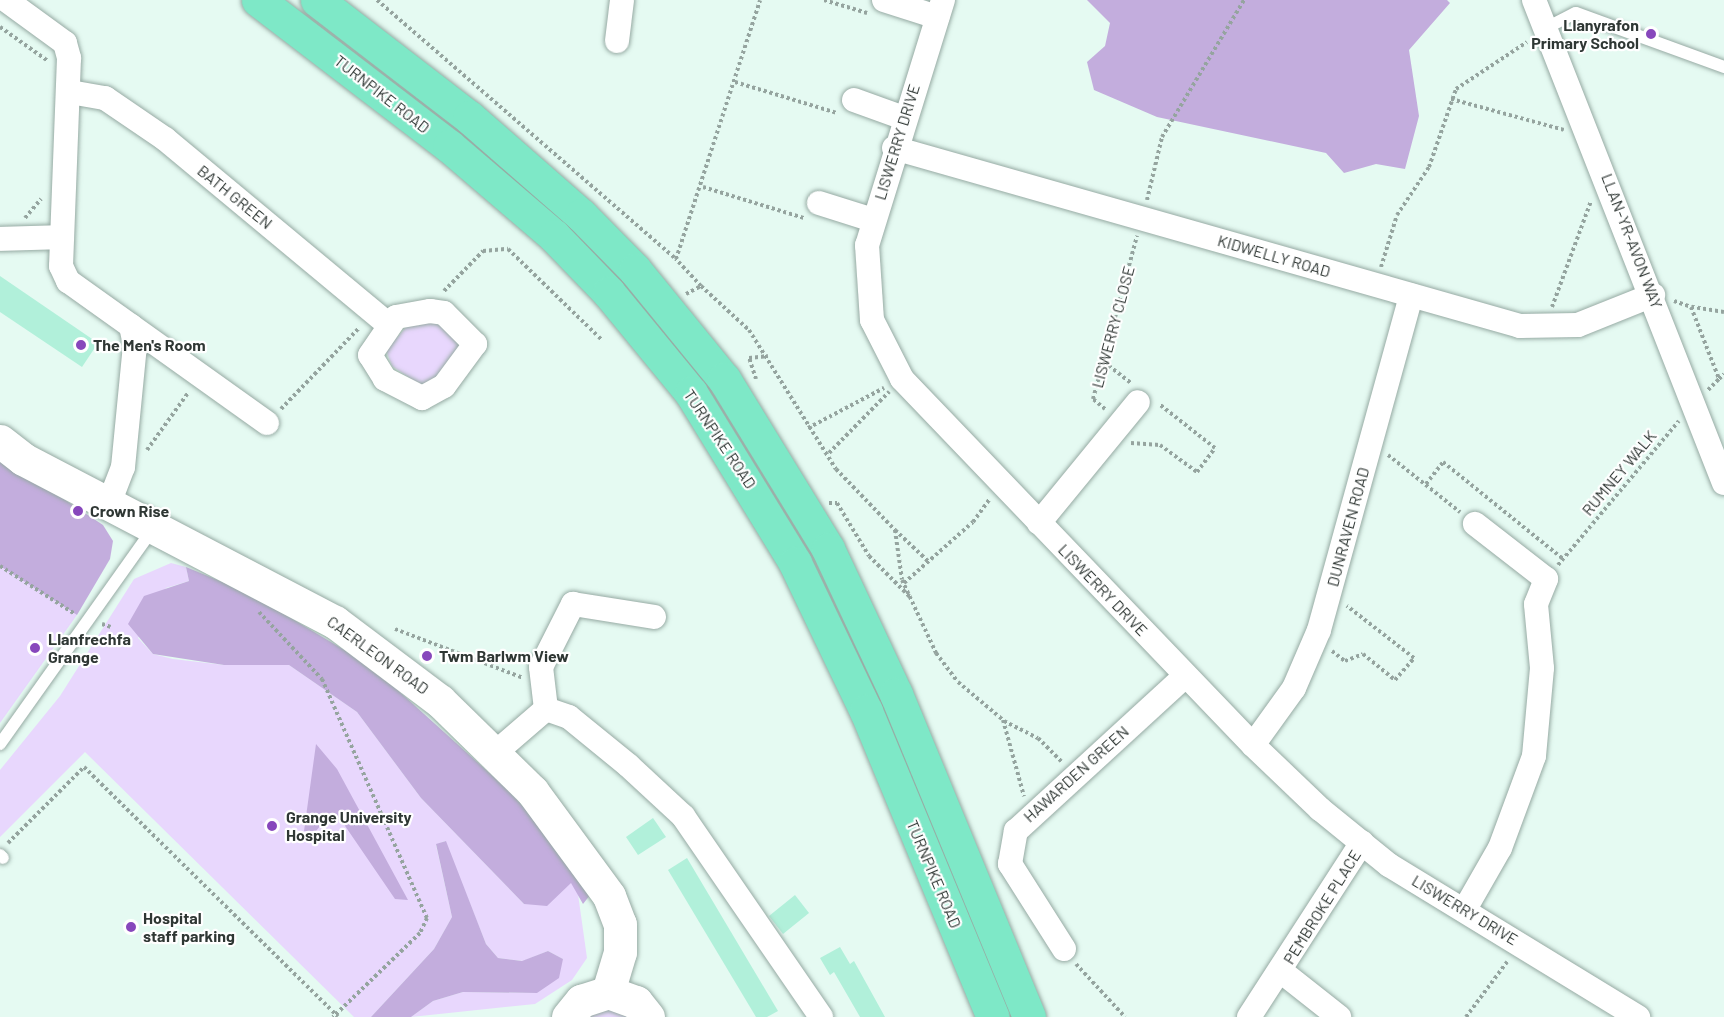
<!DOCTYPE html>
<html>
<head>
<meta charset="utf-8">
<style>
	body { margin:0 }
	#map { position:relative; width:1724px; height:1017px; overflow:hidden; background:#e5faf2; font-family:Barlow,sans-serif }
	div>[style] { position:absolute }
	.green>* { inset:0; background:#e8d7fd }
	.forest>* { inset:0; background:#c3addd }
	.building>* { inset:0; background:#b1f0da }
	.path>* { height:4px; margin-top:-2px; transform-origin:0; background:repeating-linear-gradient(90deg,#95a49f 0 3px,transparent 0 6px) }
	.roads { filter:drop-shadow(0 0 2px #96aaa3) drop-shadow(0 0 2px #96aaa3) }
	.lane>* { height:12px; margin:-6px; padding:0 6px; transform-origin:6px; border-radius:6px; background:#fff }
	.street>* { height:24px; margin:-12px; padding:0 12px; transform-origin:12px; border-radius:12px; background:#fff }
	.secondary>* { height:33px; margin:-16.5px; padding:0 16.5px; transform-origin:16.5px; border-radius:16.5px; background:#fff }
	.highway>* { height:33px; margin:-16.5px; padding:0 16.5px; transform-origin:16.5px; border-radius:16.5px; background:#7ee8c7 }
	.dots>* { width:16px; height:16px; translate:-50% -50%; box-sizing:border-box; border:3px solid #fff; border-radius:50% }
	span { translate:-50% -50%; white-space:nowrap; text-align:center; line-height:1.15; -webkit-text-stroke:4.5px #fff; paint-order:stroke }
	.poi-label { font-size:16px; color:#2f3734; font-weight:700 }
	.right { translate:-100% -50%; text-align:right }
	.left { translate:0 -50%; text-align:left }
	.street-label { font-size:16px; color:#2f3734 }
</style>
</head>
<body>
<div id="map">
	<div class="green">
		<div style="clip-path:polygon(443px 321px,462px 348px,441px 381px,420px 385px,392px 366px,386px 350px,409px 324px)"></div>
		<div style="clip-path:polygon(171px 563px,186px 567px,189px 581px,166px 588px,138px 638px,153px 654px,173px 659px,224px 665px,289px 665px,357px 712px,421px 798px,524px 904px,570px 882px,577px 887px,587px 958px,572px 980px,535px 1004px,411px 1017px,433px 1001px,463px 992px,537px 993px,563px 959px,548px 951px,523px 961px,498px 958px,486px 944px,445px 841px,436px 845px,452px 917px,434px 949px,371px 1017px,354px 1017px,85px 752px,0 837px,0 770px,60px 696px,134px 579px)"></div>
		<div style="clip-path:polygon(0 566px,77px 615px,0 723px)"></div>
		<div style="clip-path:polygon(606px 1006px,633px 1017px,584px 1017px)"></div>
	</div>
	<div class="forest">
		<div style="clip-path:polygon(1087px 0,1447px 0,1450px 3px,1409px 50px,1419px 116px,1405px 169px,1376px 164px,1344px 173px,1326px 153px,1157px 117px,1094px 90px,1087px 62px,1105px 46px,1110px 23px)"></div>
		<div style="clip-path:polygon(0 457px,103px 525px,113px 541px,110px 559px,77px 615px,0 566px)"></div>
		<div style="clip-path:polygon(186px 567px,249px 593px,371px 666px,507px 789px,580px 869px,594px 890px,583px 904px,571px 883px,547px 906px,524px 904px,421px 798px,357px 712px,289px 665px,224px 665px,153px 654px,128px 624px,144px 596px,189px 581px)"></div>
		<div style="clip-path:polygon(316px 744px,337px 769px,408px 900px,395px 899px,341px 820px,325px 820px,316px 831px,304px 831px)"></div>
		<div style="clip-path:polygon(446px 841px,486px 944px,498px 958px,522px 961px,548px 951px,563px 959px,559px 978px,537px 993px,463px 992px,433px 1001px,411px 1017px,371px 1017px,434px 949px,452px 917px,436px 844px)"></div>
	</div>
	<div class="building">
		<div style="clip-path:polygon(0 276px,98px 343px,82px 367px,0 312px)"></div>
		<div style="clip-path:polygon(653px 818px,666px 837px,638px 855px,626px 837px)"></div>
		<div style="clip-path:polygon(687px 858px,778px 1011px,767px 1017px,756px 1017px,668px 870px)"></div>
		<div style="clip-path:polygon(795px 895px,809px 913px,783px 934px,769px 916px)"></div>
		<div style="clip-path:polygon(840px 947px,850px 964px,854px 961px,885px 1017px,860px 1017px,834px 972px,830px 975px,820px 958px)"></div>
	</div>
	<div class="path">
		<div style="left:377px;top:0;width:396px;rotate:40.9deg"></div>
		<div style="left:824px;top:0;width:45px;rotate:16.8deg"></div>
		<div style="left:0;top:27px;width:59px;rotate:35.3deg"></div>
		<div style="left:735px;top:82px;width:107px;rotate:16.9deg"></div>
		<div style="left:1451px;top:99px;width:117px;rotate:15.3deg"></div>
		<div style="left:703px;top:187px;width:106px;rotate:17.1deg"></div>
		<div style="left:1147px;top:200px;width:65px;rotate:-76.6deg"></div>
		<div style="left:1162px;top:137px;width:160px;rotate:-59.1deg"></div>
		<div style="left:25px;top:218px;width:25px;rotate:-50deg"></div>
		<div style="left:1381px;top:267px;width:54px;rotate:-72.9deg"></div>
		<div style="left:1397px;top:215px;width:58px;rotate:-56.3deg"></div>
		<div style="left:1429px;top:167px;width:83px;rotate:-70.9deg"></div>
		<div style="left:1456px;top:89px;width:85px;rotate:-33.5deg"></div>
		<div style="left:701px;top:286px;width:37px;rotate:-133deg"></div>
		<div style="left:676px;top:259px;width:272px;rotate:-72deg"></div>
		<div style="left:444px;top:291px;width:56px;rotate:-45.7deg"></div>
		<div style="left:483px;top:251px;width:25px;rotate:-5deg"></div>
		<div style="left:508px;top:249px;width:131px;rotate:44.1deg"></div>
		<div style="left:686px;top:294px;width:17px;rotate:-28deg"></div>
		<div style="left:701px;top:286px;width:65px;rotate:42.5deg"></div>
		<div style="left:749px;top:330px;width:164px;rotate:58deg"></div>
		<div style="left:836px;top:469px;width:85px;rotate:46deg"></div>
		<div style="left:895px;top:530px;width:50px;rotate:82deg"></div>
		<div style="left:902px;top:580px;width:81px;rotate:65deg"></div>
		<div style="left:936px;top:653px;width:36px;rotate:53deg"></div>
		<div style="left:958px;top:682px;width:59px;rotate:40.2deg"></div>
		<div style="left:1003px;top:720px;width:79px;rotate:74.6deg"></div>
		<div style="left:1674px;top:301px;width:18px;rotate:19deg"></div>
		<div style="left:1552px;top:307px;width:113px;rotate:-69.8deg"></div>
		<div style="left:1724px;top:312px;width:33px;rotate:-171deg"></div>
		<div style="left:1691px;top:307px;width:77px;rotate:68.7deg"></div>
		<div style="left:1719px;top:379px;width:7px;rotate:-45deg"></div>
		<div style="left:1104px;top:362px;width:34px;rotate:38deg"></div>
		<div style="left:756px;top:379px;width:22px;rotate:-108deg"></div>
		<div style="left:749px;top:358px;width:19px;rotate:-6deg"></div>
		<div style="left:1708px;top:390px;width:16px;rotate:-45deg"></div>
		<div style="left:281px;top:409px;width:112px;rotate:-46.1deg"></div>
		<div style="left:1105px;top:409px;width:16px;rotate:-140deg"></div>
		<div style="left:1093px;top:399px;width:169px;rotate:-74.9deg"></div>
		<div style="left:808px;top:428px;width:86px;rotate:-27.8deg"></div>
		<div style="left:1131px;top:443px;width:29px;rotate:4deg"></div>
		<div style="left:1160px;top:445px;width:46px;rotate:36.1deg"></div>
		<div style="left:1197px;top:472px;width:30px;rotate:-53deg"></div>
		<div style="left:1215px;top:448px;width:71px;rotate:-141.8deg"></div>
		<div style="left:147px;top:450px;width:70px;rotate:-54.3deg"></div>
		<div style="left:829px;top:453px;width:86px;rotate:-45.5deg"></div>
		<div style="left:1388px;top:455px;width:92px;rotate:38.4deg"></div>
		<div style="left:1426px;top:484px;width:28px;rotate:-52deg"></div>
		<div style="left:1443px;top:462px;width:154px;rotate:38.9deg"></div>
		<div style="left:829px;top:503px;width:8px"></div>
		<div style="left:837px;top:503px;width:62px;rotate:58.9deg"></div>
		<div style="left:869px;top:556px;width:58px;rotate:45deg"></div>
		<div style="left:895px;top:530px;width:47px;rotate:43.3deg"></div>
		<div style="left:1558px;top:565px;width:188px;rotate:-50deg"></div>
		<div style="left:0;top:566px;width:89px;rotate:32.6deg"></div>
		<div style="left:904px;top:583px;width:92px;rotate:-41.5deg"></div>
		<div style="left:973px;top:522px;width:29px;rotate:-54deg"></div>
		<div style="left:259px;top:612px;width:92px;rotate:46.8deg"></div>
		<div style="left:322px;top:679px;width:261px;rotate:66.3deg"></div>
		<div style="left:427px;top:918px;width:17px;rotate:115deg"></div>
		<div style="left:420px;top:933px;width:121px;rotate:136deg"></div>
		<div style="left:102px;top:624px;width:9px;rotate:18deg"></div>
		<div style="left:395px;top:629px;width:137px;rotate:20.9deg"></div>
		<div style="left:1332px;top:651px;width:16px;rotate:38deg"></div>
		<div style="left:1345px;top:661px;width:19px;rotate:-21deg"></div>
		<div style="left:1363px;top:654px;width:41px;rotate:39.1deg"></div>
		<div style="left:1395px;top:680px;width:29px;rotate:-49deg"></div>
		<div style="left:1414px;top:658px;width:85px;rotate:-142.2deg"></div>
		<div style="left:1004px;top:721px;width:38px;rotate:27deg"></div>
		<div style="left:1038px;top:738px;width:33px;rotate:45deg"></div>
		<div style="left:8px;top:843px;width:107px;rotate:-45deg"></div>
		<div style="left:84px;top:767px;width:356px;rotate:44.5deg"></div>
		<div style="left:1076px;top:964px;width:72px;rotate:47.2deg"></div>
		<div style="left:1466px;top:1017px;width:69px;rotate:-53.3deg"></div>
	</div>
	<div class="roads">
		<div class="lane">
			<div style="left:1548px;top:27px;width:31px;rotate:-27deg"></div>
			<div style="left:1576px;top:13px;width:158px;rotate:20deg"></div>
			<div style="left:0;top:744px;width:266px;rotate:-54.6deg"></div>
			<div style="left:0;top:855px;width:4px;rotate:45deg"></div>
		</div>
		<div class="street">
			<div style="left:6px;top:0;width:73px;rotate:36.1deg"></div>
			<div style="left:65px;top:43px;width:16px;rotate:75deg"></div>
			<div style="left:69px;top:58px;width:208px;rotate:92.2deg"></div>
			<div style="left:61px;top:266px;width:17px;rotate:65deg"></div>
			<div style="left:68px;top:281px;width:77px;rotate:35.5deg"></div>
			<div style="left:131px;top:326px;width:19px;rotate:78deg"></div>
			<div style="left:135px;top:345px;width:123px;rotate:95.6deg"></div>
			<div style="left:123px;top:467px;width:39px;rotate:111deg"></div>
			<div style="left:884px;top:0;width:56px;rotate:17.8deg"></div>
			<div style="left:943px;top:0;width:257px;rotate:107.2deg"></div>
			<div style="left:867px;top:245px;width:75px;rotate:86.2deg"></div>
			<div style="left:872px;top:320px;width:66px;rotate:63deg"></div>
			<div style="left:902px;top:379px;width:507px;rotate:46.2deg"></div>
			<div style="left:1253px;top:745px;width:93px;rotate:43.7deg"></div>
			<div style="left:1320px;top:809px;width:89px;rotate:39.1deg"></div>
			<div style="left:1389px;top:865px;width:292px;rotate:31.4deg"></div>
			<div style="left:1534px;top:0;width:519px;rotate:68.53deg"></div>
			<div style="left:617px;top:41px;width:41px;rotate:-83deg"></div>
			<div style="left:70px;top:92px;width:36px;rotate:10deg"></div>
			<div style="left:105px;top:98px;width:73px;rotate:34.3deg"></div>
			<div style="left:165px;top:139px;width:290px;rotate:39.7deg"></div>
			<div style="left:854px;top:100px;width:53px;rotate:19.8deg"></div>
			<div style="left:894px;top:148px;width:651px;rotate:15.87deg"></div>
			<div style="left:1520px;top:326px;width:58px;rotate:-1deg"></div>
			<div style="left:1578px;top:325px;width:81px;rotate:-21.8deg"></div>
			<div style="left:819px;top:203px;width:57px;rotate:17.5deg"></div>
			<div style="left:0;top:239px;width:62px;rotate:-1.8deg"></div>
			<div style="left:430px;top:311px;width:14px;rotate:8deg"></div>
			<div style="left:444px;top:313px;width:44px;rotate:45deg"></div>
			<div style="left:475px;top:344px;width:52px;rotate:126.4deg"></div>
			<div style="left:444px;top:386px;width:25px;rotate:151deg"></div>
			<div style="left:422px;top:398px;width:42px;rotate:-152.8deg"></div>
			<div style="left:385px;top:379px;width:28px;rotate:-122deg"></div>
			<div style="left:370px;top:355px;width:46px;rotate:-55.6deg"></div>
			<div style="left:396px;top:317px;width:35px;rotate:-10deg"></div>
			<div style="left:131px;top:326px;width:167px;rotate:35.5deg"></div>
			<div style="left:1039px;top:523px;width:156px;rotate:-50.7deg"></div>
			<div style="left:546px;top:709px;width:42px;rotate:-96.8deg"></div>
			<div style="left:541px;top:667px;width:71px;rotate:-63.1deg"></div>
			<div style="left:573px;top:604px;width:82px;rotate:9.1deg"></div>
			<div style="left:1253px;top:745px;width:70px;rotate:-54.3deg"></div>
			<div style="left:1294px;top:688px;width:63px;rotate:-66.7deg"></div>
			<div style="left:1319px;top:630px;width:347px;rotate:-74.6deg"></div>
			<div style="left:495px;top:753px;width:67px;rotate:-40.8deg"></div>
			<div style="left:546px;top:709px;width:24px;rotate:19deg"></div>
			<div style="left:569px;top:717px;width:77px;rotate:39.2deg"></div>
			<div style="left:629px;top:766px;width:74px;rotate:42.8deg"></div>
			<div style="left:683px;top:816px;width:244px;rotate:55.5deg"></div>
			<div style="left:1465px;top:909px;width:70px;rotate:-60.2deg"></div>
			<div style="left:1500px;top:848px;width:98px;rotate:-69.7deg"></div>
			<div style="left:1534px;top:756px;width:88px;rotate:-84.8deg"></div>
			<div style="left:1542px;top:668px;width:64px;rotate:-95.4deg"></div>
			<div style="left:1536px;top:604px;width:27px;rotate:-68deg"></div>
			<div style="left:1546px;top:579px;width:90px;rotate:-142.2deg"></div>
			<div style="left:1064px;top:949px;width:101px;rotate:-122.4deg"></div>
			<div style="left:1010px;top:864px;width:34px;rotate:-80deg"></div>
			<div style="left:1016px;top:831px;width:229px;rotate:-42.5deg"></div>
			<div style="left:1282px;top:972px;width:73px;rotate:38.3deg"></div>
			<div style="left:1249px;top:1017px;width:208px;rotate:-57.1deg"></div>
		</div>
		<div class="secondary">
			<div style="left:0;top:441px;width:29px;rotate:38deg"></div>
			<div style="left:23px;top:459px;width:352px;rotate:27.6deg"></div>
			<div style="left:335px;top:622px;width:131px;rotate:37deg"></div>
			<div style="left:440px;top:701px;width:129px;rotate:44.4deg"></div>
			<div style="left:532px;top:791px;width:130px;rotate:53.7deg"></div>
			<div style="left:609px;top:896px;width:30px;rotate:69deg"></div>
			<div style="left:620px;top:924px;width:28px;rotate:90deg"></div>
			<div style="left:620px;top:952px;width:42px;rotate:106.7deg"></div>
			<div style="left:568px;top:1017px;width:21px;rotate:-51deg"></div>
			<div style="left:581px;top:1001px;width:28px;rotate:-18deg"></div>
			<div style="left:608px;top:992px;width:30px;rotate:20deg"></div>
			<div style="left:636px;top:1002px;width:19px;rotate:51deg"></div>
		</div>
		<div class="highway">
			<div style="left:258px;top:0;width:240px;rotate:37.4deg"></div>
			<div style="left:449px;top:146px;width:138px;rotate:40.6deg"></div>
			<div style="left:554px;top:236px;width:79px;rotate:46deg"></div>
			<div style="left:609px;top:293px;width:129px;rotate:50.6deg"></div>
			<div style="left:691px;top:393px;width:199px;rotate:58.5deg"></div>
			<div style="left:795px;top:563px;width:164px;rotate:64.4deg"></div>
			<div style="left:866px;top:711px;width:331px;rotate:67.5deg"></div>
			<div style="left:317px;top:0;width:192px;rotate:37.6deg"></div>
			<div style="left:469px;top:117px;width:149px;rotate:41.2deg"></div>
			<div style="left:581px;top:215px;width:77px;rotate:45.5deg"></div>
			<div style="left:635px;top:270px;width:141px;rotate:50.8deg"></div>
			<div style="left:724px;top:379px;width:199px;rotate:58.5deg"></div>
			<div style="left:828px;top:549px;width:160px;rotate:64.9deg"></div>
			<div style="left:896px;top:694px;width:349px;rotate:67.6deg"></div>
		</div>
	</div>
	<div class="dots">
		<div style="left:1651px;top:34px;background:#8747bc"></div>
		<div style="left:81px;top:345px;background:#8747bc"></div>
		<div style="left:78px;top:511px;background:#8747bc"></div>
		<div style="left:35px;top:648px;background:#8747bc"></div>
		<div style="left:427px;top:656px;background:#8747bc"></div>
		<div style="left:272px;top:826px;background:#8747bc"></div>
		<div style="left:131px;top:927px;background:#8747bc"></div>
	</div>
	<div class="poi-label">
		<span class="right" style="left:1639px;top:34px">Llanyrafon<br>Primary School</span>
		<span class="left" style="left:93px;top:345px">The Men's Room</span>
		<span class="left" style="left:90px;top:511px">Crown Rise</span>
		<span class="left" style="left:48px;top:648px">Llanfrechfa<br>Grange</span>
		<span class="left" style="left:439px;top:656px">Twm Barlwm View</span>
		<span class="left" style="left:286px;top:826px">Grange University<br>Hospital</span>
		<span class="left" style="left:143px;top:927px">Hospital<br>staff parking</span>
	</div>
	<div class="street-label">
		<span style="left:382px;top:94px;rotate:38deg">TURNPIKE ROAD</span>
		<span style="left:897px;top:142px;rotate:-73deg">LISWERRY DRIVE</span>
		<span style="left:235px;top:197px;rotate:39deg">BATH GREEN</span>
		<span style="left:1632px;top:241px;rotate:69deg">LLAN-YR-AVON WAY</span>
		<span style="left:1274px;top:256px;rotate:16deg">KIDWELLY ROAD</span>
		<span style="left:1113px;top:327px;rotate:-75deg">LISWERRY CLOSE</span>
		<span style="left:720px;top:439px;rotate:56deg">TURNPIKE ROAD</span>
		<span style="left:1619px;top:473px;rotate:-50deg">RUMNEY WALK</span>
		<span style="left:1348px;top:527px;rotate:-75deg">DUNRAVEN ROAD</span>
		<span style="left:1103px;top:590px;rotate:46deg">LISWERRY DRIVE</span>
		<span style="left:378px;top:655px;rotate:36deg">CAERLEON ROAD</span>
		<span style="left:1076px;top:774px;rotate:-42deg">HAWARDEN GREEN</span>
		<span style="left:934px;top:874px;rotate:67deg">TURNPIKE ROAD</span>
		<span style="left:1322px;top:907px;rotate:-58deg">PEMBROKE PLACE</span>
		<span style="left:1465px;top:910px;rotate:31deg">LISWERRY DRIVE</span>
	</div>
</div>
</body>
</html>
